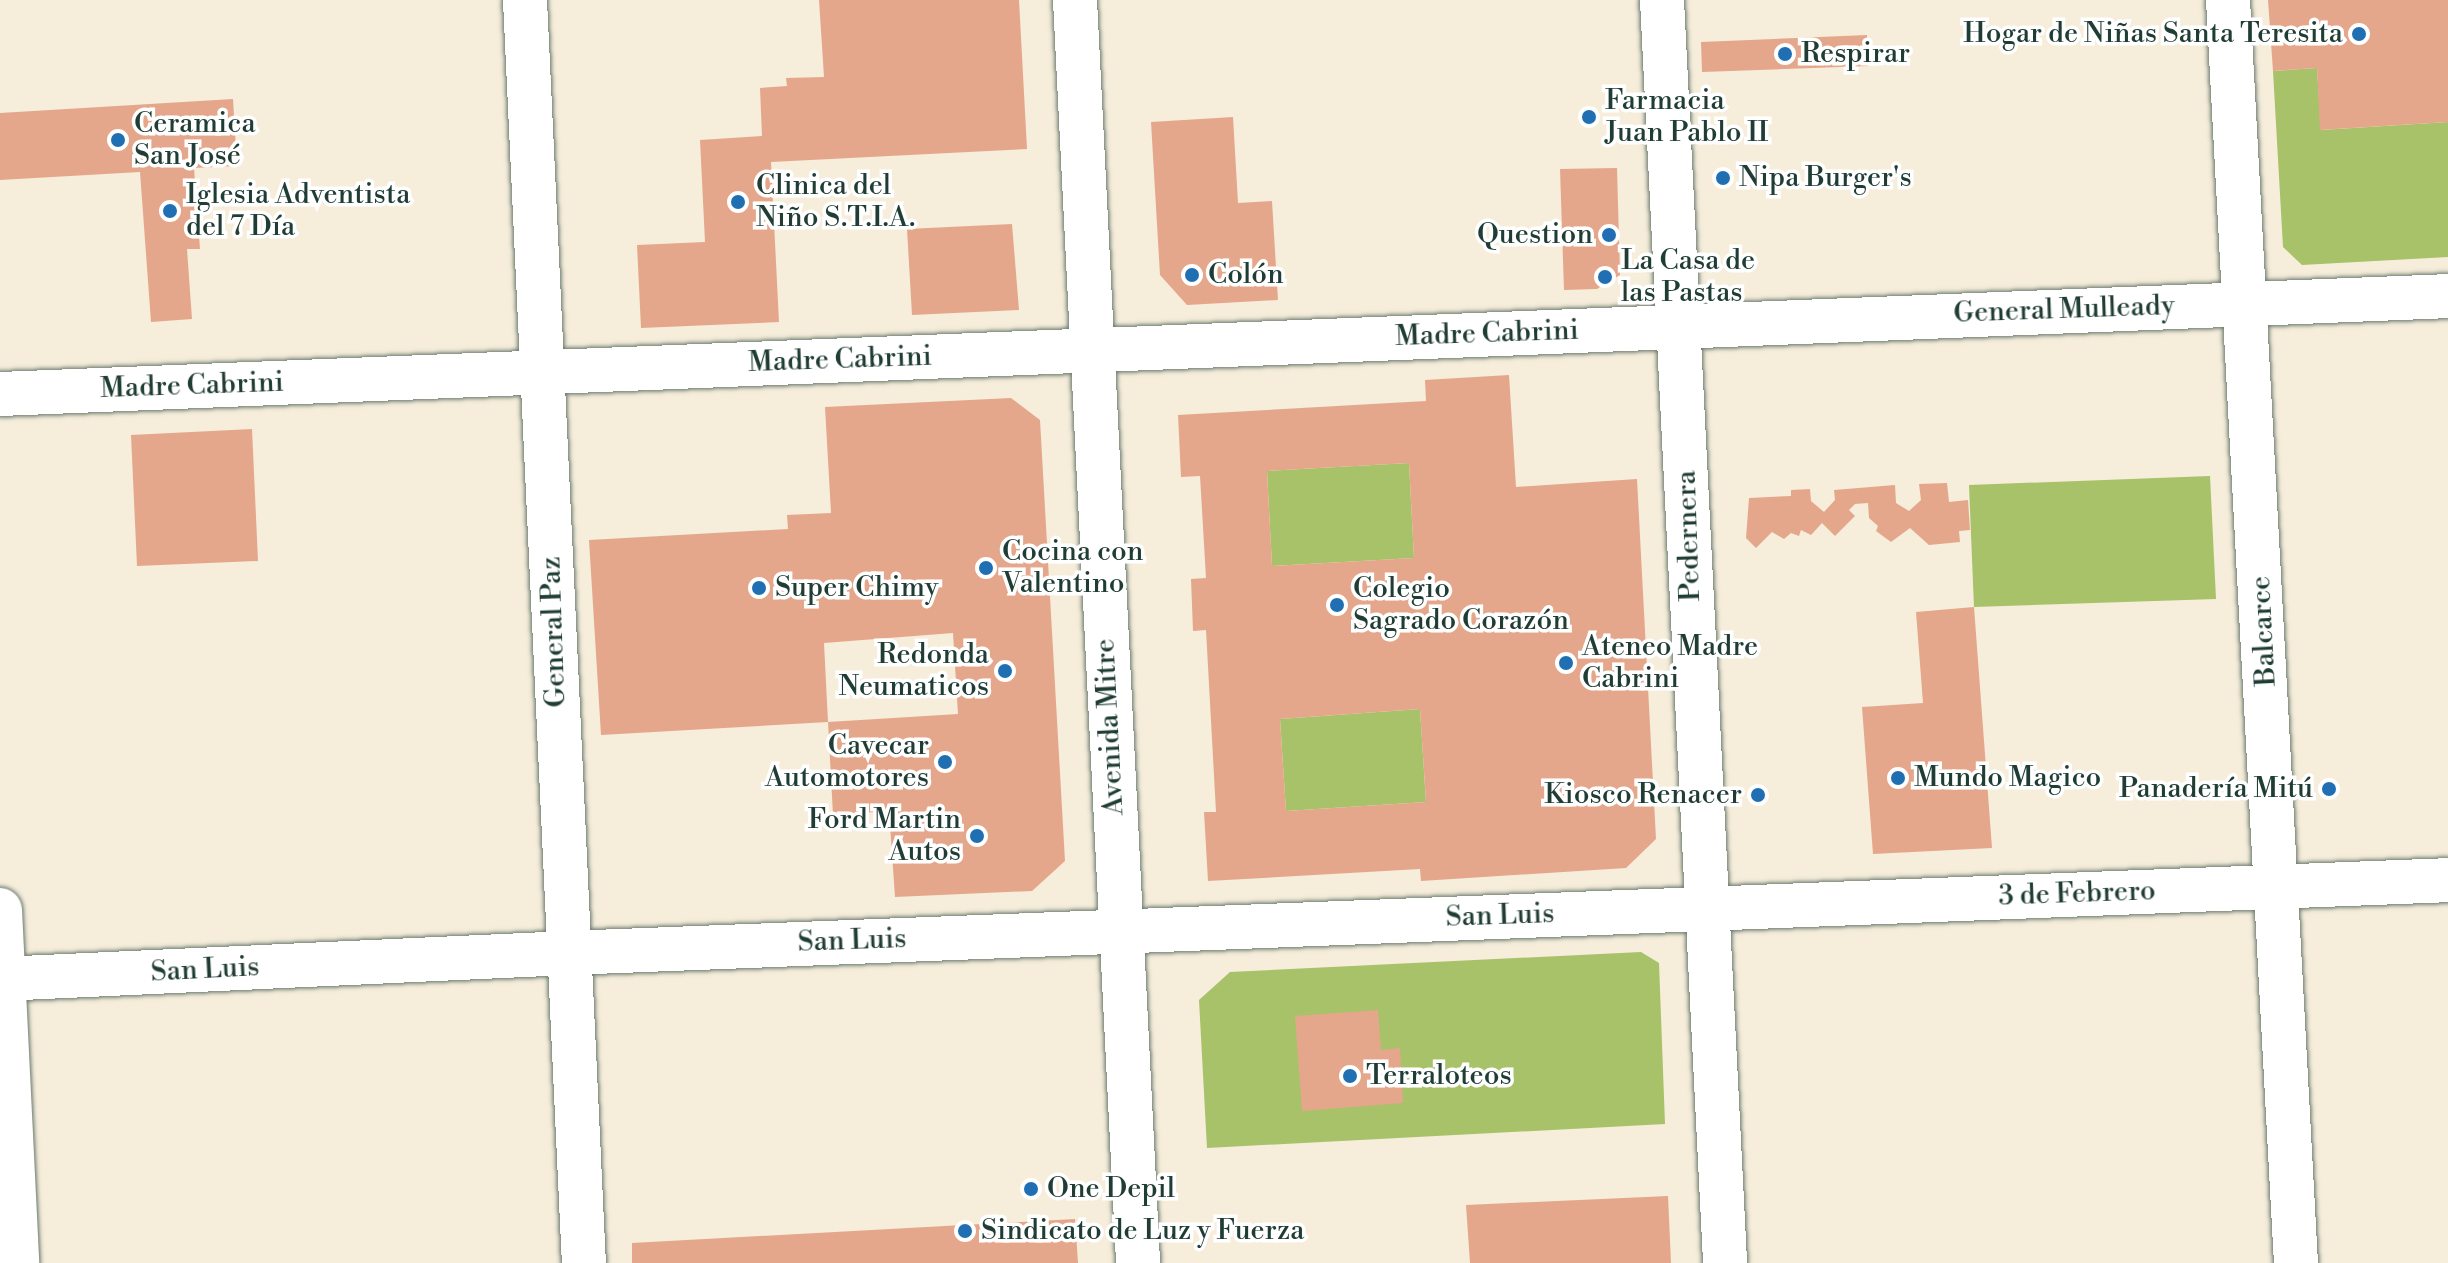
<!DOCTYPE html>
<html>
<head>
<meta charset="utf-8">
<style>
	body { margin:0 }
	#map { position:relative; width:2448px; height:1263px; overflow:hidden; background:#f6eddb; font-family:"Libre Bodoni",serif }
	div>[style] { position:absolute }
	.green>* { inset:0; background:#a7c268 }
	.building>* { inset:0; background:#e5a78b }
	.roads { filter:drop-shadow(0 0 2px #6a7b6e) drop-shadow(0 0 2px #6a7b6e) }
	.minor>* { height:44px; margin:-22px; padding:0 22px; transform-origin:22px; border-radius:22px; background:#fff }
	.major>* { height:44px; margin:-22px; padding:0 22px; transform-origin:22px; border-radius:22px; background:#fff }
	.dots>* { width:22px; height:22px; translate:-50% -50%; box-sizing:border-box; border:4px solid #fff; border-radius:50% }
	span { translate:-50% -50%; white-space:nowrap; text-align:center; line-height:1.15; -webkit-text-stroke:7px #fff; paint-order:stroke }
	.poi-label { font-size:28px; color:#1f3d34 }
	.right { translate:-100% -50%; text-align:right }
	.left { translate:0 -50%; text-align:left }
	.street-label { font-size:28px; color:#1f3d34 }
</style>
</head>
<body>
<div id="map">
	<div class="green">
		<div style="clip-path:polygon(2317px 68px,2321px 130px,2448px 122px,2448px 257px,2302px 265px,2283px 247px,2273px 71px)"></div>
		<div style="clip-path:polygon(1409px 463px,1414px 558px,1272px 566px,1267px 471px)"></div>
		<div style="clip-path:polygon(2210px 476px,2216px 599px,1974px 607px,1969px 485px)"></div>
		<div style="clip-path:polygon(1420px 709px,1426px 802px,1286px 811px,1280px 719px)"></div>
		<div style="clip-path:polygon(1641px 952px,1659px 963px,1665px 1124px,1207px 1148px,1199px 1000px,1230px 972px)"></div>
	</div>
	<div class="building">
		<div style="clip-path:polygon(819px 0,1019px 0,1027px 149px,771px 162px,779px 322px,641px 328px,637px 245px,705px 242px,700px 140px,762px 136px,760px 88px,787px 86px,786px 78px,824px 77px)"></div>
		<div style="clip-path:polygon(2268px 0,2448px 0,2448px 122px,2320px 130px,2317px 68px,2273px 71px)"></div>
		<div style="clip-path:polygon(1867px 35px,1868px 66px,1702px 72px,1701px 42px)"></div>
		<div style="clip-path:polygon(233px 99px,237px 166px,194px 168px,200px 249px,187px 249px,192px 319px,151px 322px,140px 172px,0 180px,0 113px)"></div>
		<div style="clip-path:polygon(1233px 117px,1238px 203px,1272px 201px,1278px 300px,1187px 305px,1160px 275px,1151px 122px)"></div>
		<div style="clip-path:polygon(1617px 168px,1620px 275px,1597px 289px,1564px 290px,1560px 169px)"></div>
		<div style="clip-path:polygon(1012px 224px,1019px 310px,912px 315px,907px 229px)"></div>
		<div style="clip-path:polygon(evenodd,1509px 375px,1516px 487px,1637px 479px,1656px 839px,1626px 868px,1421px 881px,1420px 869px,1208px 881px,1204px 812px,1216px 812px,1206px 630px,1193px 631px,1191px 579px,1206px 578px,1200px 476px,1181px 477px,1178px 415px,1426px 401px,1425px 380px,1509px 375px,1409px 463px,1414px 558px,1272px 566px,1267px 471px,1409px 463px,1509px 375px,1420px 709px,1426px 802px,1286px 811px,1280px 719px,1420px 709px)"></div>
		<div style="clip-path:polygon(evenodd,1011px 398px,1040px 420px,1065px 861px,1032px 891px,895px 897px,889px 811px,833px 815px,828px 722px,601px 735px,589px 540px,788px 529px,787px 515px,831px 513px,825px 407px,1011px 398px,953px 633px,958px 714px,828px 722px,824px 643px,953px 633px)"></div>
		<div style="clip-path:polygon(252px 429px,258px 561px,137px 566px,131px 435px)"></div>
		<div style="clip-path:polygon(1947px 483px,1949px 502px,1968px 500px,1970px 530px,1959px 531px,1960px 542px,1929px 545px,1910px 528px,1891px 542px,1876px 531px,1878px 526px,1869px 518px,1868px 503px,1855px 504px,1849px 510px,1855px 516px,1835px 536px,1822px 523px,1811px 535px,1801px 530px,1799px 536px,1791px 533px,1784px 539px,1772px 532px,1756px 548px,1746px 538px,1749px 498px,1791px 496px,1791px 490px,1810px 489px,1811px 501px,1824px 512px,1835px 500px,1834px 490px,1895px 485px,1896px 503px,1909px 511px,1921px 500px,1919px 484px)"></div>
		<div style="clip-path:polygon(1974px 607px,1992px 848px,1873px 854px,1862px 707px,1923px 703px,1916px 612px)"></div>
		<div style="clip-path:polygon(1378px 1010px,1381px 1050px,1400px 1048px,1403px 1103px,1302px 1111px,1295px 1016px)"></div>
		<div style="clip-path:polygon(1668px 1196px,1671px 1263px,1470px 1263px,1466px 1205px)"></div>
		<div style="clip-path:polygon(1075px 1219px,1078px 1263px,632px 1263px,632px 1243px)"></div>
	</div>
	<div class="roads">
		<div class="minor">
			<div style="left:525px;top:0;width:1264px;rotate:87.33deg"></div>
			<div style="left:1662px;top:0;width:1265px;rotate:87.14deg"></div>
			<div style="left:2228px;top:0;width:1265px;rotate:86.92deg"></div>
			<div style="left:0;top:394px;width:2450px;rotate:-2.29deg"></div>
			<div style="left:0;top:910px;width:353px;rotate:87.2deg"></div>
			<div style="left:0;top:979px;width:569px;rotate:-2.62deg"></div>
			<div style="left:568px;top:953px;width:1881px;rotate:-2.22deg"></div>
		</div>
		<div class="major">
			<div style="left:1075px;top:0;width:1265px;rotate:87.14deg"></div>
		</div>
	</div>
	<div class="dots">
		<div style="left:2359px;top:34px;background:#1f6fb2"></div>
		<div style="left:1785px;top:54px;background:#1f6fb2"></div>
		<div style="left:1589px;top:117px;background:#1f6fb2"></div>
		<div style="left:118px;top:140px;background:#1f6fb2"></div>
		<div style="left:1723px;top:178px;background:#1f6fb2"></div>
		<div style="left:738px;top:202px;background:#1f6fb2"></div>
		<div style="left:170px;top:211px;background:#1f6fb2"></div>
		<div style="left:1609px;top:235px;background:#1f6fb2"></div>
		<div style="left:1192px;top:275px;background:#1f6fb2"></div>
		<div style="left:1605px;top:277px;background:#1f6fb2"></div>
		<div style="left:986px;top:568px;background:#1f6fb2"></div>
		<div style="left:759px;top:588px;background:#1f6fb2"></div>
		<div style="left:1337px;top:605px;background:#1f6fb2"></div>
		<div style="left:1566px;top:663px;background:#1f6fb2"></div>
		<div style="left:1005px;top:671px;background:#1f6fb2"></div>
		<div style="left:945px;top:762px;background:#1f6fb2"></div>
		<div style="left:1898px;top:778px;background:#1f6fb2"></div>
		<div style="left:2329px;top:789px;background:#1f6fb2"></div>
		<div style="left:1758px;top:795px;background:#1f6fb2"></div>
		<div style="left:977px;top:836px;background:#1f6fb2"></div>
		<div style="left:1350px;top:1076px;background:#1f6fb2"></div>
		<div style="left:1031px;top:1189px;background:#1f6fb2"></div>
		<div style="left:965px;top:1231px;background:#1f6fb2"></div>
	</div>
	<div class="poi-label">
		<span class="right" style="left:2343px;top:34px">Hogar de Niñas Santa Teresita</span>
		<span class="left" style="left:1801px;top:54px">Respirar</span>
		<span class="left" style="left:1605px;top:117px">Farmacia<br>Juan Pablo II</span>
		<span class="left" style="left:134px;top:140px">Ceramica<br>San José</span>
		<span class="left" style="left:1739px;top:178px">Nipa Burger's</span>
		<span class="left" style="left:756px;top:202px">Clinica del<br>Niño S.T.I.A.</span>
		<span class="left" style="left:186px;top:211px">Iglesia Adventista<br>del 7 Día</span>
		<span class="right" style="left:1593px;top:235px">Question</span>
		<span class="left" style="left:1621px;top:277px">La Casa de<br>las Pastas</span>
		<span class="left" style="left:1208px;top:275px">Colón</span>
		<span class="left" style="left:1002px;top:568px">Cocina con<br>Valentino</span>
		<span class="left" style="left:775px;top:588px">Super Chimy</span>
		<span class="left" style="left:1353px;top:605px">Colegio<br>Sagrado Corazón</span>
		<span class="left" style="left:1582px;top:663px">Ateneo Madre<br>Cabrini</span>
		<span class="right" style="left:989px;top:671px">Redonda<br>Neumaticos</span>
		<span class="right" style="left:929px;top:762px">Cavecar<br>Automotores</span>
		<span class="left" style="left:1914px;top:778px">Mundo Magico</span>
		<span class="right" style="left:2313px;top:789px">Panadería Mitú</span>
		<span class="right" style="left:1742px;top:795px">Kiosco Renacer</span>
		<span class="right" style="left:961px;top:836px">Ford Martin<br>Autos</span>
		<span class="left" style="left:1366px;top:1076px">Terraloteos</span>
		<span class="left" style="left:1047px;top:1189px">One Depil</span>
		<span class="left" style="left:981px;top:1231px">Sindicato de Luz y Fuerza</span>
	</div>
	<div class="street-label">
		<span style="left:2064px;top:310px;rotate:-2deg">General Mulleady</span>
		<span style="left:1487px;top:334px;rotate:-2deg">Madre Cabrini</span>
		<span style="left:840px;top:360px;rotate:-2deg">Madre Cabrini</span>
		<span style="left:192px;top:386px;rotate:-2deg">Madre Cabrini</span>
		<span style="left:1689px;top:536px;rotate:-92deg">Pedernera</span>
		<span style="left:2264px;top:631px;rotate:-93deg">Balcarce</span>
		<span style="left:554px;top:632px;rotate:-92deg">General Paz</span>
		<span style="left:1110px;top:727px;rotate:-93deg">Avenida Mitre</span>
		<span style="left:2077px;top:894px;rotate:-2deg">3 de Febrero</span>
		<span style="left:1500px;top:916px;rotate:-2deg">San Luis</span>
		<span style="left:852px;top:941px;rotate:-2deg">San Luis</span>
		<span style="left:205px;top:970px;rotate:-3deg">San Luis</span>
	</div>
</div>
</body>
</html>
